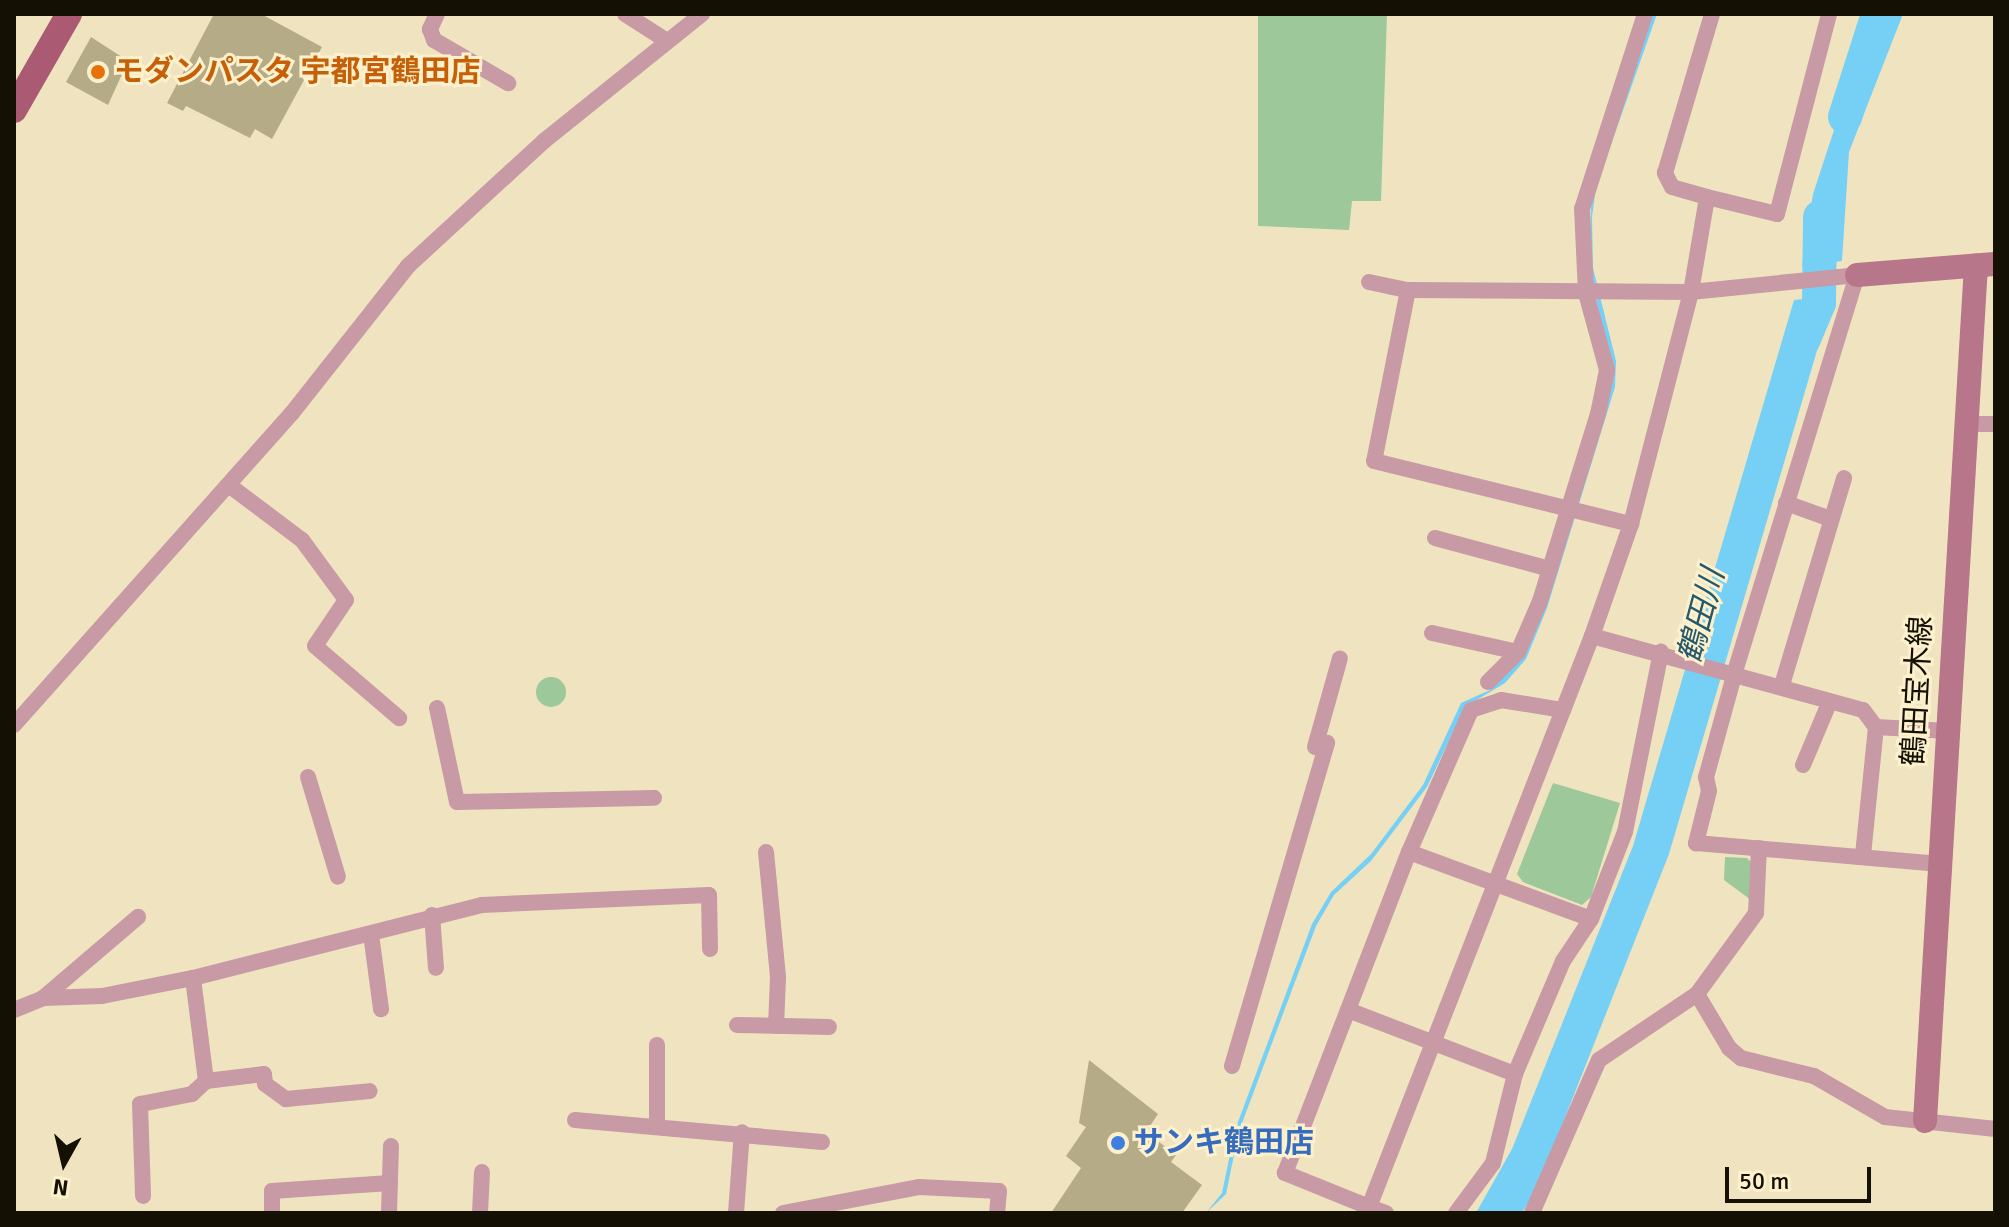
<!DOCTYPE html>
<html>
<head>
<meta charset="utf-8">
<style>
	body { margin:0 }
	#map { position:relative; width:2009px; height:1227px; overflow:hidden; background:#efe4bf; font-family:Signika,"Noto Sans JP",sans-serif }
	div>[style] { position:absolute }
	.green>* { inset:0; background:#9cc89a }
	.round { border-radius:50% }
	.water>* { inset:0; background:#76d0f5 }
	.river>* { height:34px; margin:-17px; padding:0 17px; transform-origin:17px; border-radius:17px; background:#76d0f5 }
	.building>* { inset:0; background:#b6ab87 }
	.street>* { height:16px; margin:-8px; padding:0 8px; transform-origin:8px; border-radius:8px; background:#c89aa6 }
	.secondary>* { height:24px; margin:-12px; padding:0 12px; transform-origin:12px; border-radius:12px; background:#b77689 }
	.primary>* { height:26px; margin:-13px; padding:0 13px; transform-origin:13px; border-radius:13px; background:#aa5b73 }
	.dots>* { width:22px; height:22px; translate:-50% -50%; box-sizing:border-box; border:4px solid #fcf1cc; border-radius:50% }
	span { translate:-50% -50%; white-space:nowrap; text-align:center; line-height:1.15; -webkit-text-stroke:6px #fcf1cc; paint-order:stroke }
	.food-label { font-size:30px; color:#c56008; font-weight:700 }
	.left { translate:0 -50%; text-align:left }
	.street-label { font-size:30px; color:#141004 }
	.shop-label { font-size:30px; color:#366cbe; font-weight:700 }
	.water-label { font-size:32px; color:#26586b; font-style:italic }
	.frame { position:absolute; inset:0; border:16px solid #141004; pointer-events:none }
	.north { position:absolute; left:24px; top:1123px; width:80px; height:80px; -webkit-text-stroke:6px #fcf1cc; paint-order:stroke; rotate:188deg; font-size:22px; font-weight:700; line-height:32px; text-align:center; color:#141004 }
	.north::after { content:''; display:block; margin:auto; width:28px; height:36px; background:#141004; clip-path:polygon(50% 0,100% 100%,50% 72%,0 100%) }
	.scale { position:absolute; left:1725px; top:1167px; width:146px; height:36px; box-sizing:border-box; border:4px solid #141004; border-top:0; padding-left:10px; font-size:24px; line-height:28px; white-space:nowrap; color:#141004; -webkit-text-stroke:6px #fcf1cc; paint-order:stroke }
</style>
</head>
<body>
<div id="map">
	<div class="green">
		<div style="clip-path:polygon(1258px 14px,1387px 14px,1381px 201px,1352px 201px,1349px 230px,1258px 226px)"></div>
		<div class="round" style="left:536px;top:677px;width:30px;height:30px"></div>
		<div style="clip-path:polygon(1553px 783px,1620px 803px,1591px 897px,1582px 905px,1523px 882px,1517px 874px)"></div>
		<div style="clip-path:polygon(1725px 857px,1747px 858px,1753px 864px,1751px 900px,1724px 880px)"></div>
	</div>
	<div class="water">
		<div style="clip-path:polygon(1652px 14px,1657px 14px,1596px 187px,1592px 217px,1593px 268px,1616px 361px,1615px 387px,1547px 608px,1526px 659px,1505px 683px,1465px 707px,1427px 787px,1371px 861px,1334px 895px,1316px 926px,1239px 1131px,1226px 1194px,1206px 1213px,1222px 1193px,1235px 1130px,1312px 924px,1331px 892px,1371px 854px,1423px 785px,1461px 703px,1490px 690px,1522px 657px,1544px 602px,1613px 373px,1589px 268px,1592px 186px)"></div>
		<div style="clip-path:polygon(1888px 14px,1903px 14px,1849px 152px,1842px 261px,1802px 266px,1813px 194px,1835px 127px)"></div>
		<div style="clip-path:polygon(1833px 296px,1669px 854px,1538px 1186px,1522px 1213px,1476px 1213px,1512px 1149px,1633px 846px,1794px 300px)"></div>
	</div>
	<div class="river">
		<div style="left:1845px;top:117px;width:108px;rotate:-72.2deg"></div>
		<div style="left:1803px;top:341px;width:41px;rotate:-67.2deg"></div>
		<div style="left:1819px;top:303px;width:86px;rotate:-89.3deg"></div>
	</div>
	<div class="building">
		<div style="clip-path:polygon(214px 14px,261px 14px,322px 47px,272px 139px,255px 129px,250px 138px,186px 106px,183px 111px,167px 103px)"></div>
		<div style="clip-path:polygon(91px 37px,128px 61px,108px 105px,66px 82px)"></div>
		<div style="clip-path:polygon(1089px 1060px,1158px 1114px,1146px 1132px,1176px 1155px,1171px 1162px,1202px 1185px,1182px 1213px,1051px 1213px,1081px 1168px,1066px 1156px,1086px 1127px,1079px 1123px)"></div>
	</div>
	<div class="street">
		<div style="left:437px;top:14px;width:17px;rotate:115deg"></div>
		<div style="left:430px;top:29px;width:12px;rotate:70deg"></div>
		<div style="left:434px;top:40px;width:86px;rotate:30.2deg"></div>
		<div style="left:625px;top:14px;width:50px;rotate:32.7deg"></div>
		<div style="left:1707px;top:197px;width:72px;rotate:13.7deg"></div>
		<div style="left:1777px;top:214px;width:207px;rotate:-75.4deg"></div>
		<div style="left:1369px;top:282px;width:40px;rotate:12deg"></div>
		<div style="left:1408px;top:290px;width:283px;rotate:0.4deg"></div>
		<div style="left:1691px;top:292px;width:96px;rotate:-80.4deg"></div>
		<div style="left:1707px;top:197px;width:36px;rotate:-164deg"></div>
		<div style="left:1672px;top:187px;width:16px;rotate:-117deg"></div>
		<div style="left:1665px;top:173px;width:166px;rotate:-73.5deg"></div>
		<div style="left:1408px;top:290px;width:174px;rotate:101.2deg"></div>
		<div style="left:1374px;top:461px;width:265px;rotate:13.8deg"></div>
		<div style="left:1967px;top:424px;width:28px"></div>
		<div style="left:230px;top:486px;width:90px;rotate:36.9deg"></div>
		<div style="left:302px;top:540px;width:74px;rotate:53.7deg"></div>
		<div style="left:346px;top:600px;width:55px;rotate:124deg"></div>
		<div style="left:315px;top:646px;width:111px;rotate:40.6deg"></div>
		<div style="left:1786px;top:503px;width:45px;rotate:19.7deg"></div>
		<div style="left:1435px;top:538px;width:119px;rotate:15.1deg"></div>
		<div style="left:1432px;top:633px;width:88px;rotate:12.5deg"></div>
		<div style="left:1592px;top:636px;width:281px;rotate:15.3deg"></div>
		<div style="left:1863px;top:710px;width:21px;rotate:53deg"></div>
		<div style="left:1876px;top:727px;width:129px;rotate:95.8deg"></div>
		<div style="left:1488px;top:682px;width:42px;rotate:-45deg"></div>
		<div style="left:1518px;top:652px;width:56px;rotate:-66.7deg"></div>
		<div style="left:1540px;top:601px;width:196px;rotate:-72.8deg"></div>
		<div style="left:1598px;top:414px;width:45px;rotate:-78.4deg"></div>
		<div style="left:1607px;top:370px;width:80px;rotate:-105.3deg"></div>
		<div style="left:1586px;top:293px;width:84px;rotate:-92.7deg"></div>
		<div style="left:1582px;top:209px;width:205px;rotate:-72.1deg"></div>
		<div style="left:1782px;top:685px;width:216px;rotate:-73.3deg"></div>
		<div style="left:437px;top:708px;width:96px;rotate:78deg"></div>
		<div style="left:457px;top:802px;width:197px;rotate:-1.2deg"></div>
		<div style="left:14px;top:725px;width:418px;rotate:-48.3deg"></div>
		<div style="left:292px;top:413px;width:187px;rotate:-51.7deg"></div>
		<div style="left:408px;top:266px;width:185px;rotate:-42.6deg"></div>
		<div style="left:544px;top:141px;width:203px;rotate:-38.8deg"></div>
		<div style="left:1876px;top:727px;width:72px;rotate:3.2deg"></div>
		<div style="left:1315px;top:747px;width:92px;rotate:-74.3deg"></div>
		<div style="left:1803px;top:765px;width:69px;rotate:-67.1deg"></div>
		<div style="left:308px;top:777px;width:104px;rotate:73.3deg"></div>
		<div style="left:766px;top:852px;width:126px;rotate:84.5deg"></div>
		<div style="left:778px;top:977px;width:49px;rotate:92.3deg"></div>
		<div style="left:1409px;top:852px;width:194px;rotate:20.2deg"></div>
		<div style="left:432px;top:915px;width:53px;rotate:85.7deg"></div>
		<div style="left:371px;top:934px;width:76px;rotate:82.4deg"></div>
		<div style="left:193px;top:978px;width:298px;rotate:-14.2deg"></div>
		<div style="left:482px;top:905px;width:227px;rotate:-2.5deg"></div>
		<div style="left:709px;top:895px;width:54px;rotate:88.9deg"></div>
		<div style="left:1697px;top:994px;width:63px;rotate:59.3deg"></div>
		<div style="left:1729px;top:1048px;width:16px;rotate:40deg"></div>
		<div style="left:1741px;top:1058px;width:75px;rotate:13.9deg"></div>
		<div style="left:1814px;top:1076px;width:82px;rotate:30deg"></div>
		<div style="left:1885px;top:1117px;width:111px;rotate:6.2deg"></div>
		<div style="left:43px;top:998px;width:59px;rotate:-1.9deg"></div>
		<div style="left:102px;top:996px;width:93px;rotate:-11.2deg"></div>
		<div style="left:193px;top:978px;width:104px;rotate:82.8deg"></div>
		<div style="left:206px;top:1081px;width:19px;rotate:137deg"></div>
		<div style="left:192px;top:1094px;width:53px;rotate:169.1deg"></div>
		<div style="left:140px;top:1104px;width:92px;rotate:88.1deg"></div>
		<div style="left:14px;top:1010px;width:31px;rotate:-22deg"></div>
		<div style="left:43px;top:998px;width:125px;rotate:-40.5deg"></div>
		<div style="left:1348px;top:1010px;width:179px;rotate:21deg"></div>
		<div style="left:737px;top:1025px;width:92px;rotate:1.2deg"></div>
		<div style="left:1232px;top:1066px;width:337px;rotate:-73.6deg"></div>
		<div style="left:206px;top:1081px;width:58px;rotate:-6.9deg"></div>
		<div style="left:264px;top:1074px;width:10px;rotate:84deg"></div>
		<div style="left:265px;top:1084px;width:26px;rotate:36deg"></div>
		<div style="left:286px;top:1099px;width:84px;rotate:-5.4deg"></div>
		<div style="left:575px;top:1120px;width:248px;rotate:5.1deg"></div>
		<div style="left:657px;top:1126px;width:81px;rotate:-90deg"></div>
		<div style="left:1369px;top:1207px;width:91px;rotate:-158deg"></div>
		<div style="left:1285px;top:1173px;width:344px;rotate:-68.9deg"></div>
		<div style="left:1409px;top:852px;width:155px;rotate:-66.4deg"></div>
		<div style="left:1471px;top:710px;width:32px;rotate:-18deg"></div>
		<div style="left:1501px;top:700px;width:63px;rotate:9.2deg"></div>
		<div style="left:272px;top:1213px;width:22px;rotate:-90deg"></div>
		<div style="left:272px;top:1191px;width:118px;rotate:-3.9deg"></div>
		<div style="left:389px;top:1213px;width:67px;rotate:-88.3deg"></div>
		<div style="left:480px;top:1213px;width:41px;rotate:-87.2deg"></div>
		<div style="left:736px;top:1213px;width:81px;rotate:-85.8deg"></div>
		<div style="left:783px;top:1213px;width:138px;rotate:-10.8deg"></div>
		<div style="left:919px;top:1187px;width:80px;rotate:2.9deg"></div>
		<div style="left:999px;top:1191px;width:22px;rotate:95deg"></div>
		<div style="left:1386px;top:1213px;width:18px;rotate:-161deg"></div>
		<div style="left:1369px;top:1207px;width:613px;rotate:-68.67deg"></div>
		<div style="left:1592px;top:636px;width:119px;rotate:-70.8deg"></div>
		<div style="left:1631px;top:524px;width:240px;rotate:-75.5deg"></div>
		<div style="left:1691px;top:292px;width:167px;rotate:-5.8deg"></div>
		<div style="left:1857px;top:275px;width:415px;rotate:107.1deg"></div>
		<div style="left:1735px;top:672px;width:109px;rotate:105.4deg"></div>
		<div style="left:1706px;top:777px;width:14px;rotate:78deg"></div>
		<div style="left:1709px;top:791px;width:54px;rotate:104deg"></div>
		<div style="left:1696px;top:843px;width:245px;rotate:4.9deg"></div>
		<div style="left:1456px;top:1213px;width:62px;rotate:-53.5deg"></div>
		<div style="left:1493px;top:1163px;width:92px;rotate:-76.1deg"></div>
		<div style="left:1515px;top:1074px;width:123px;rotate:-67deg"></div>
		<div style="left:1563px;top:961px;width:50px;rotate:-56.3deg"></div>
		<div style="left:1591px;top:919px;width:93px;rotate:-68.7deg"></div>
		<div style="left:1625px;top:832px;width:184px;rotate:-78.7deg"></div>
		<div style="left:1532px;top:1213px;width:167px;rotate:-66.4deg"></div>
		<div style="left:1599px;top:1060px;width:118px;rotate:-34deg"></div>
		<div style="left:1697px;top:994px;width:100px;rotate:-53.9deg"></div>
		<div style="left:1756px;top:913px;width:65px;rotate:-87.4deg"></div>
	</div>
	<div class="secondary">
		<div style="left:1857px;top:275px;width:138px;rotate:-4.6deg"></div>
		<div style="left:1925px;top:1121px;width:857px;rotate:-86.59deg"></div>
	</div>
	<div class="primary">
		<div style="left:14px;top:110px;width:111px;rotate:-60.2deg"></div>
	</div>
	<div class="dots">
		<div style="left:98px;top:72px;background:#e8710a"></div>
		<div style="left:1118px;top:1143px;background:#3f7fe0"></div>
	</div>
	<div class="food-label">
		<span class="left" style="left:114px;top:72px">モダンパスタ 宇都宮鶴田店</span>
	</div>
	<div class="street-label">
		<span style="left:1918px;top:691px;rotate:-87deg">鶴田宝木線</span>
	</div>
	<div class="shop-label">
		<span class="left" style="left:1134px;top:1143px">サンキ鶴田店</span>
	</div>
	<div class="water-label">
		<span style="left:1702px;top:616px;rotate:-75deg">鶴田川</span>
	</div>
	<div class="frame"></div>
	<div class="north">N</div>
	<div class="scale">50 m</div>
</div>
</body>
</html>
